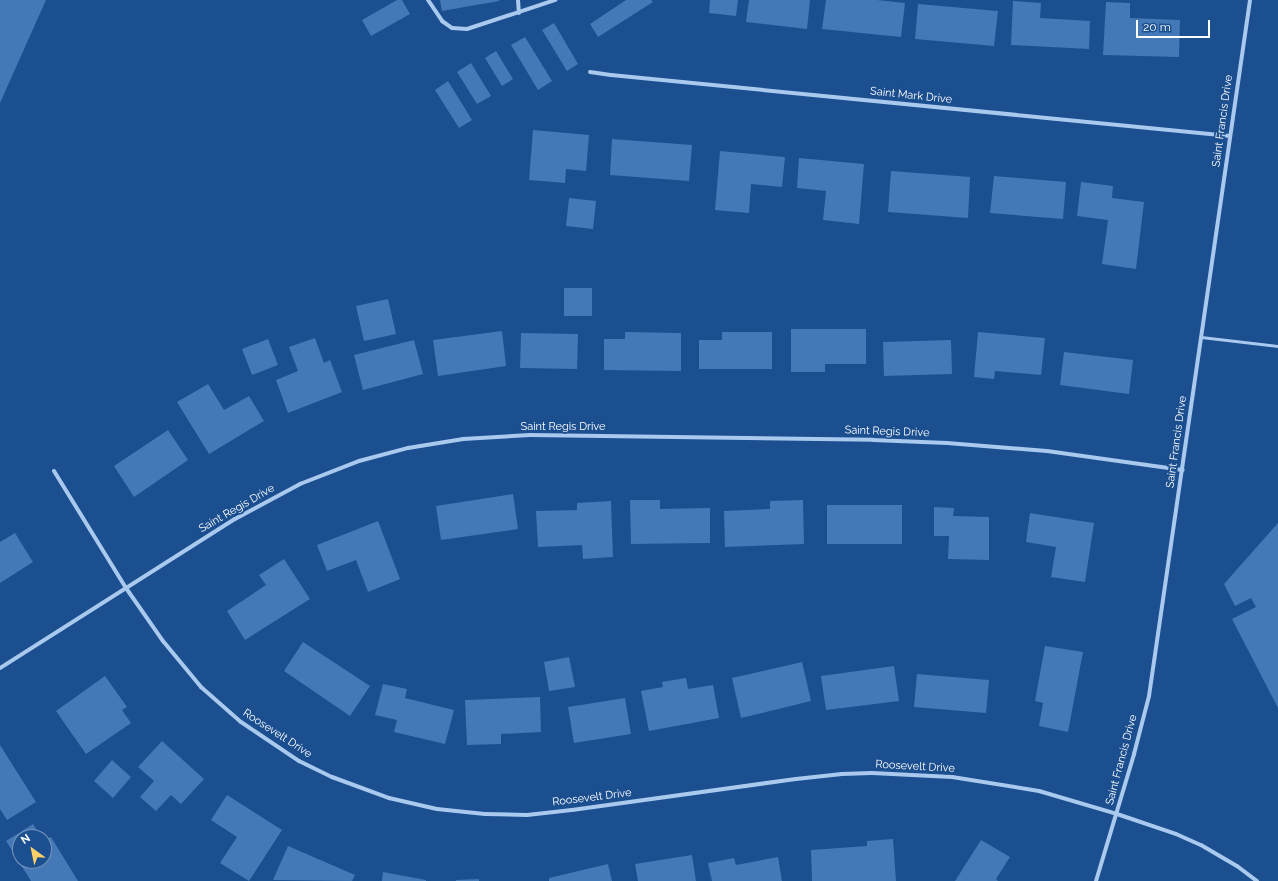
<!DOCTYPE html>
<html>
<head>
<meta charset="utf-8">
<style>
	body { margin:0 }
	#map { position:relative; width:1278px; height:881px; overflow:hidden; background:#1b4f8f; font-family:Raleway,sans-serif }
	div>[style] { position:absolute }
	.building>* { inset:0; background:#4478b7 }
	.service>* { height:3px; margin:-1.5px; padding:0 1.5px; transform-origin:1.5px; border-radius:1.5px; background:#a9c9ee }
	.minor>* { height:4px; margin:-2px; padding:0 2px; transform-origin:2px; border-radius:2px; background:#a9c9ee }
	span { translate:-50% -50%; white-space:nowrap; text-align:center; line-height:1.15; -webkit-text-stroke:3.5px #1b4f8f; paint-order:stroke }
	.street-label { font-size:11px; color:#fff }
	.north { position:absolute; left:12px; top:829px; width:40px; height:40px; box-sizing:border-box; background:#1b4f8f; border:1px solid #7695bc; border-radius:50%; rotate:327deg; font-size:11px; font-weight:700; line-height:16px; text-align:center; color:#fff }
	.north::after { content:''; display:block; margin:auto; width:14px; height:18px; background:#ffd166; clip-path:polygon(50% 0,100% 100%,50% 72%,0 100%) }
	.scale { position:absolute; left:1136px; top:20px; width:74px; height:18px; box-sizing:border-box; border:2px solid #fff; border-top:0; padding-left:5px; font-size:12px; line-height:14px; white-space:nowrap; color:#fff; -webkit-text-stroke:3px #1b4f8f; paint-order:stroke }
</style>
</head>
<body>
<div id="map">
	<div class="building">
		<div style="clip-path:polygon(0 0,46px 0,0 103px)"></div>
		<div style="clip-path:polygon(397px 0,402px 0,410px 14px,371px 36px,362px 20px)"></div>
		<div style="clip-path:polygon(440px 0,499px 0,499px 1px,442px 11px)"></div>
		<div style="clip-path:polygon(626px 0,651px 0,653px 2px,598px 37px,590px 24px)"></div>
		<div style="clip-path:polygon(710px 0,738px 0,736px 16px,709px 13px)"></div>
		<div style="clip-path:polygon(749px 0,810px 0,807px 29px,746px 22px)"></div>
		<div style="clip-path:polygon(826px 0,877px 0,905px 3px,901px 37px,822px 29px)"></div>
		<div style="clip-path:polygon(1013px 1px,1041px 3px,1040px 18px,1090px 21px,1089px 49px,1011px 45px)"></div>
		<div style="clip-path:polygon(1106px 2px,1130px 3px,1130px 18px,1180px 20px,1179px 57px,1103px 55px)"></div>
		<div style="clip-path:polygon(918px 4px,998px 11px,994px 46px,915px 39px)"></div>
		<div style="clip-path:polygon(554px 23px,578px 64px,567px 71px,542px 30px)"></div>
		<div style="clip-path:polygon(525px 37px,552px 81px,538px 90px,511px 45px)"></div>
		<div style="clip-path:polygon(496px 51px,513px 79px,502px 86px,485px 58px)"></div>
		<div style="clip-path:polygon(471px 63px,491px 96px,477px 104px,457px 72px)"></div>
		<div style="clip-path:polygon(448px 81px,472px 120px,459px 128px,435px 90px)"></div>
		<div style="clip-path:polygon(533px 130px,589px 135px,586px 171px,566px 169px,565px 183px,529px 180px)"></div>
		<div style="clip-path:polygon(612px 139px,692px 145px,689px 181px,610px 175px)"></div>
		<div style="clip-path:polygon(720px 151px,785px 157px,782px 187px,751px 184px,749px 213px,715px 210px)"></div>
		<div style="clip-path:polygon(799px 158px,864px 164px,859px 224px,823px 220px,826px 191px,797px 188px)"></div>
		<div style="clip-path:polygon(891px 171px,970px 177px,968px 218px,888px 212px)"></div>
		<div style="clip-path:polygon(994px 176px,1066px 182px,1063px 219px,990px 213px)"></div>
		<div style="clip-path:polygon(1081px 182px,1113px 186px,1112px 198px,1144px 202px,1136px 269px,1102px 264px,1108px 220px,1077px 216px)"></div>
		<div style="clip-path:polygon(569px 198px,596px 201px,593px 229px,566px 226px)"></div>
		<div style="clip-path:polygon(564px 288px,592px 288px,592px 316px,564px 316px)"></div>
		<div style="clip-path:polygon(388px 299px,396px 334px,364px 341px,356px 306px)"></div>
		<div style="clip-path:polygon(791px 329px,866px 329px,866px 364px,825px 364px,825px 372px,791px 372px)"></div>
		<div style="clip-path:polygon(502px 331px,506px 366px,438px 376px,433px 340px)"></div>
		<div style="clip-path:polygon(625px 332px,681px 333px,681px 371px,604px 370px,604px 339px,625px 339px)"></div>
		<div style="clip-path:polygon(722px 332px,772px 332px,772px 369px,699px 369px,699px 340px,722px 340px)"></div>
		<div style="clip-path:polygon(978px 332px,1045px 338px,1041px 375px,995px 371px,994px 379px,974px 377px)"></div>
		<div style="clip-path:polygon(521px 333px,578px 334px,577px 369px,520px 368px)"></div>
		<div style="clip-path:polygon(315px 338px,324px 363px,330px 360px,342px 392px,288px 413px,276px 380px,298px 371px,289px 347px)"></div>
		<div style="clip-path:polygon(268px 339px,278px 365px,252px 375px,242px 349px)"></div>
		<div style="clip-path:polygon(414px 340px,423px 374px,363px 390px,354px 355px)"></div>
		<div style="clip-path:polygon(951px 340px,952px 374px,884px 376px,883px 342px)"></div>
		<div style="clip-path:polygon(1064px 352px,1133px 360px,1129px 394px,1060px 385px)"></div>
		<div style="clip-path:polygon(208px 384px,224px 410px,249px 396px,264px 421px,209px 454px,177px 402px)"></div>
		<div style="clip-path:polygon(168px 430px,188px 460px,134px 497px,114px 466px)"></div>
		<div style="clip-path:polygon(513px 494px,518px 529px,441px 540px,436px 506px)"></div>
		<div style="clip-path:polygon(630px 500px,660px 500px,660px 509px,710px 508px,710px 543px,631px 544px)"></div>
		<div style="clip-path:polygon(803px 500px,804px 544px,725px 547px,724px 511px,770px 509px,770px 501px)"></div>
		<div style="clip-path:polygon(611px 501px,613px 557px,583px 559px,582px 545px,538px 547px,536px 511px,577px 510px,577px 503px)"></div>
		<div style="clip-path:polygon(827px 505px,902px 505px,902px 544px,827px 544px)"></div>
		<div style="clip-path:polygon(934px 507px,954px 508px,953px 516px,989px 517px,989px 560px,948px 559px,949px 536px,934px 536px)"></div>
		<div style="clip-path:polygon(1030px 513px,1094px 523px,1085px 582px,1051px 577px,1056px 547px,1026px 542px)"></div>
		<div style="clip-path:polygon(378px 521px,400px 579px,368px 592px,356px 560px,327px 571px,317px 545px)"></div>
		<div style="clip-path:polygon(1278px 523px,1278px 708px,1232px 619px,1256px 607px,1251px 598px,1235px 606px,1224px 584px)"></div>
		<div style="clip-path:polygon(15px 533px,33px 562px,0 583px,0 542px)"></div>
		<div style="clip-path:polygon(284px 559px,310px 599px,245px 640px,227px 611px,266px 585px,259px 575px)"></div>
		<div style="clip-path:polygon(303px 642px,370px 686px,350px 716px,284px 671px)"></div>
		<div style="clip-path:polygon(1045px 646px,1083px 652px,1068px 732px,1039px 726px,1043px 703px,1035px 701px)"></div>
		<div style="clip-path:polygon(569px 657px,575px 687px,549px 691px,544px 662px)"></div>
		<div style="clip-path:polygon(802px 662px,811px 701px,741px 718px,732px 678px)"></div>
		<div style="clip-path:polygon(894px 666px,899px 701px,826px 710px,821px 676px)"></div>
		<div style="clip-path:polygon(917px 674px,989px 680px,986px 713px,914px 707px)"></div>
		<div style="clip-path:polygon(105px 676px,127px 707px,122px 710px,131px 723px,86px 754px,56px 711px)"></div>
		<div style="clip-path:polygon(686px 678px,688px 689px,713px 685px,719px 718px,649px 731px,641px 691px,663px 687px,662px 682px)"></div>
		<div style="clip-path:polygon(383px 684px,407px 689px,405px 698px,454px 710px,445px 744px,394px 732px,397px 720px,375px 715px)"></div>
		<div style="clip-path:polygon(540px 697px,541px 732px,501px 734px,501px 744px,467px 745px,465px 700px)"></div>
		<div style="clip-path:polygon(625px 698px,631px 734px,574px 743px,568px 707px)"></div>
		<div style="clip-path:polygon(162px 741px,204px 779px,181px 804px,171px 795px,156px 811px,140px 797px,154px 781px,138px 767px)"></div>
		<div style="clip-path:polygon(0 745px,36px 802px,7px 820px,0 809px)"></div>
		<div style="clip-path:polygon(112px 760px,131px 777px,113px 798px,94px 781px)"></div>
		<div style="clip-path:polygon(227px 795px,282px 830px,249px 881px,220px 863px,237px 837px,211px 820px)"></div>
		<div style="clip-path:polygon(33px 824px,41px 837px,20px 837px,20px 861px,44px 861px,44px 841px,51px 837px,78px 881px,31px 881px,6px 841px)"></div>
		<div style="clip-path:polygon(893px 839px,896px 881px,812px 881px,811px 850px,867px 846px,867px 841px)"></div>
		<div style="clip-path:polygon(981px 840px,1010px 857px,996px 879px,998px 881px,955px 881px)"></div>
		<div style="clip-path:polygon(288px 846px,355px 875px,352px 881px,273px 880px)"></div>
		<div style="clip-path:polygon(692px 855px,696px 881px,638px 881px,635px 864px)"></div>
		<div style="clip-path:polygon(778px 857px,782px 881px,712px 881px,708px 863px,734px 858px,736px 865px)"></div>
		<div style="clip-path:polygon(608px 864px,612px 881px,549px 881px,549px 878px)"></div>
		<div style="clip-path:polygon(383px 872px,426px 880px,426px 881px,382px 881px)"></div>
		<div style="clip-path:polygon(479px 879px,479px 881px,456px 881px,456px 880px)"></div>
	</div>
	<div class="service">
		<div style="left:1201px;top:337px;width:78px;rotate:6.7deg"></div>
	</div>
	<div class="minor">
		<div style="left:428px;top:0;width:25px;rotate:56deg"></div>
		<div style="left:442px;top:21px;width:12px;rotate:35deg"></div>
		<div style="left:452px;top:28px;width:15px;rotate:4deg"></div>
		<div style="left:467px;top:29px;width:93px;rotate:-18.2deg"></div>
		<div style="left:518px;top:0;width:13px;rotate:86deg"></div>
		<div style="left:590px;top:72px;width:21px;rotate:8deg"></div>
		<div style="left:611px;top:75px;width:622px;rotate:5.63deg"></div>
		<div style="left:54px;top:471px;width:137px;rotate:58.4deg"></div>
		<div style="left:126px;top:588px;width:65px;rotate:55.1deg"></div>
		<div style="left:163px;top:641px;width:60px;rotate:50.4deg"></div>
		<div style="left:201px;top:687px;width:53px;rotate:41.2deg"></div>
		<div style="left:241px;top:722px;width:70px;rotate:33.9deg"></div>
		<div style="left:299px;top:761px;width:37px;rotate:26deg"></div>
		<div style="left:332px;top:777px;width:61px;rotate:20.2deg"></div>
		<div style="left:389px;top:798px;width:49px;rotate:12.9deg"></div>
		<div style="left:437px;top:809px;width:48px;rotate:5.9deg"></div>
		<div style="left:485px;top:814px;width:42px;rotate:1.4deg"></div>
		<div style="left:527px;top:815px;width:45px;rotate:-6.3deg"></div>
		<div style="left:572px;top:810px;width:226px;rotate:-7.9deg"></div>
		<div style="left:796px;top:779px;width:46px;rotate:-6.2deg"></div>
		<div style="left:842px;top:774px;width:30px;rotate:-2deg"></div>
		<div style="left:872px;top:773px;width:80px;rotate:2.9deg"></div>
		<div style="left:952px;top:777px;width:88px;rotate:9.1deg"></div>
		<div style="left:1039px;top:791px;width:81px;rotate:16.4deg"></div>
		<div style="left:1117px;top:814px;width:62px;rotate:18.7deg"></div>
		<div style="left:1176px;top:834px;width:27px;rotate:24deg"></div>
		<div style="left:1201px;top:845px;width:42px;rotate:30.3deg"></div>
		<div style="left:1237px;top:866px;width:25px;rotate:37deg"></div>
		<div style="left:0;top:668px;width:278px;rotate:-32.4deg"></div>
		<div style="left:235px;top:519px;width:74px;rotate:-28.3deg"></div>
		<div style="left:300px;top:484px;width:63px;rotate:-21.3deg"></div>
		<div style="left:359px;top:461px;width:51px;rotate:-14.9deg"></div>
		<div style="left:408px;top:448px;width:56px;rotate:-9.3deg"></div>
		<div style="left:463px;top:439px;width:67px;rotate:-3.4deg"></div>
		<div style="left:530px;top:435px;width:343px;rotate:0.8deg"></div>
		<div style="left:873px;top:440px;width:74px;rotate:2.3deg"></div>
		<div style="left:947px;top:443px;width:100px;rotate:4.6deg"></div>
		<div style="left:1047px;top:451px;width:137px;rotate:8deg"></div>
		<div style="left:1096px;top:881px;width:133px;rotate:-73.3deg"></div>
		<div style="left:1134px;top:754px;width:60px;rotate:-75.5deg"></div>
		<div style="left:1149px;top:696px;width:703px;rotate:-81.74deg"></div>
	</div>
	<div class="street-label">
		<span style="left:911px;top:96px;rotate:6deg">Saint Mark Drive</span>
		<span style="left:1223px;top:121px;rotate:-82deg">Saint Francis Drive</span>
		<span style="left:563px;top:427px">Saint Regis Drive</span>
		<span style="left:887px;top:432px;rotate:2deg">Saint Regis Drive</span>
		<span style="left:1177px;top:442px;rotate:-82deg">Saint Francis Drive</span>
		<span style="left:237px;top:509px;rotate:-30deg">Saint Regis Drive</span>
		<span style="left:277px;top:734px;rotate:33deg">Roosevelt Drive</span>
		<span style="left:1122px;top:760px;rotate:-75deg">Saint Francis Drive</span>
		<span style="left:915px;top:767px;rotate:3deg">Roosevelt Drive</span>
		<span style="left:592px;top:798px;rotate:-7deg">Roosevelt Drive</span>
	</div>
	<div class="north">N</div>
	<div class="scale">20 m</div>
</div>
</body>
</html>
